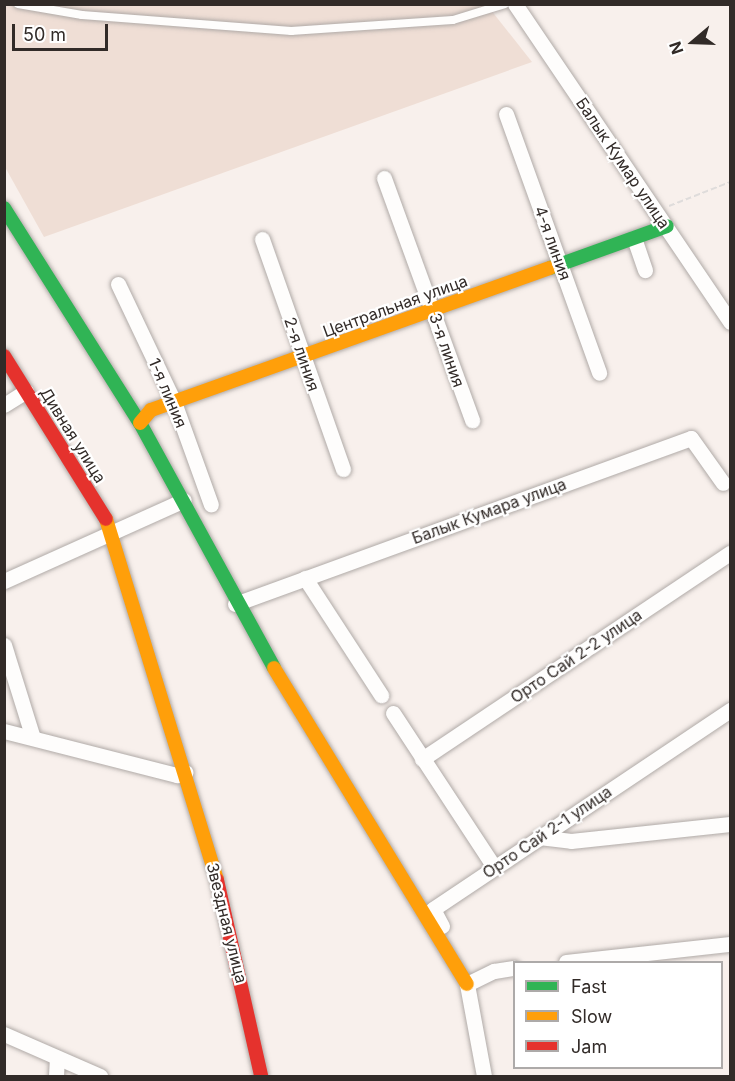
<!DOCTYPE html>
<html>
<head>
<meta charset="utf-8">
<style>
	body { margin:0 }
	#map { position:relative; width:735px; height:1081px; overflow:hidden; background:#f8f0ec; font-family:Inter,sans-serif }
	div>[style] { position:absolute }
	.green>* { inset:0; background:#efded5 }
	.path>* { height:2px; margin-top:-1px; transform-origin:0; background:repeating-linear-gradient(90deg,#dfdcdb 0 6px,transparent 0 9px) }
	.roads { filter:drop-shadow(0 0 2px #b0aaa7) drop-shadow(0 0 2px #b0aaa7) }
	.lane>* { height:8px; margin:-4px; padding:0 4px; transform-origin:4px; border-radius:4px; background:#fefdfc }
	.street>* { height:15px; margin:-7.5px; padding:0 7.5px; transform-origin:7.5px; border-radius:7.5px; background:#fefdfc }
	.fast>* { height:14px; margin:-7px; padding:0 7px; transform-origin:7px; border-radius:7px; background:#30b455 }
	.slow>* { height:14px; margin:-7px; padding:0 7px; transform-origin:7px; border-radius:7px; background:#ff9f0a }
	.jam>* { height:14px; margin:-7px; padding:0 7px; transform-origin:7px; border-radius:7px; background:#e5322d }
	span { translate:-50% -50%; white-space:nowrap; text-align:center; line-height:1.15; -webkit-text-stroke:4.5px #fff; paint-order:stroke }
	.street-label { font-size:16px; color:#322b28 }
	.frame { position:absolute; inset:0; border:6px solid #322b28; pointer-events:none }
	.legend { position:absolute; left:513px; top:961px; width:210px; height:108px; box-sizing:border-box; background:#fff; border:2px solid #adaaa9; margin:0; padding:8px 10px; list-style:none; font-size:18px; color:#322b28 }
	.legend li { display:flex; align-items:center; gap:12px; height:30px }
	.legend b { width:30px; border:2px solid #adaaa9 }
	.north { position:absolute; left:663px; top:12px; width:60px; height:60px; -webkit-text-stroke:4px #fff; paint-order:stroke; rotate:251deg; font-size:16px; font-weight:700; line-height:24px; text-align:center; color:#322b28 }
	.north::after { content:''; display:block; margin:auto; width:21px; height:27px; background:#322b28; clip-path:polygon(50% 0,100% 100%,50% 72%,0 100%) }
	.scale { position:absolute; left:12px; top:24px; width:96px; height:27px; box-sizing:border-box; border:3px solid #322b28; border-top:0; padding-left:8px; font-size:18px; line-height:21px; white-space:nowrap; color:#322b28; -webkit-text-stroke:4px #fff; paint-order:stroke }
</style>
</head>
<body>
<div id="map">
	<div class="green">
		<div style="clip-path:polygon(4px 5px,487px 5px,532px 62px,44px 237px,5px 167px)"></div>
	</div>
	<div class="path">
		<div style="left:669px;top:206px;width:66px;rotate:-21.5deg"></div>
	</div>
	<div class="roads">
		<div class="lane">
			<div style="left:18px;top:4px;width:65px;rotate:9.8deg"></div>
			<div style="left:82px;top:15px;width:210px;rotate:4.4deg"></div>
			<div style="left:291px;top:31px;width:162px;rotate:-3.9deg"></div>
			<div style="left:453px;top:20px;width:54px;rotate:-17.1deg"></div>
		</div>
		<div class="street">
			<div style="left:515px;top:4px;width:384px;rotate:55.9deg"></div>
			<div style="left:506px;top:114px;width:275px;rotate:70.2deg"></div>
			<div style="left:384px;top:178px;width:258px;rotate:70deg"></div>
			<div style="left:634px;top:238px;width:34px;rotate:71deg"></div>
			<div style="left:262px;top:239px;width:244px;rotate:70.6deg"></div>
			<div style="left:118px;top:284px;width:131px;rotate:64.6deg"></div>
			<div style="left:174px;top:402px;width:109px;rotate:70.2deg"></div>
			<div style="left:4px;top:405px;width:26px;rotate:-32deg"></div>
			<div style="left:305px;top:578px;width:140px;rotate:57deg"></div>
			<div style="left:4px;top:581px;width:197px;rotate:-24.2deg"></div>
			<div style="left:235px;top:604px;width:485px;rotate:-20deg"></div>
			<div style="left:691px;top:438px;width:55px;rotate:54.6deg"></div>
			<div style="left:4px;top:645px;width:97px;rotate:72.7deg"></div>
			<div style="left:393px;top:713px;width:184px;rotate:56.7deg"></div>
			<div style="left:4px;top:731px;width:179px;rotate:14.3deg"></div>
			<div style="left:177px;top:775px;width:9px;rotate:-18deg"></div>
			<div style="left:422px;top:759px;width:371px;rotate:-33.8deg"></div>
			<div style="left:539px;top:837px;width:32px;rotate:7deg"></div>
			<div style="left:571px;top:841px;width:160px;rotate:-6.1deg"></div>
			<div style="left:442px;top:926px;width:19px;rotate:-118deg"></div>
			<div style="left:433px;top:909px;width:358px;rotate:-33.8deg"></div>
			<div style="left:566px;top:962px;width:165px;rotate:-6.3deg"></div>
			<div style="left:4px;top:1034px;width:105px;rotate:23.6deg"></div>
			<div style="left:56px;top:1076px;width:18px;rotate:-87deg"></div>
			<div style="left:484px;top:1076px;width:94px;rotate:-100.5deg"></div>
			<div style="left:467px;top:984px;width:30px;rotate:-26deg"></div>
			<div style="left:494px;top:971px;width:20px;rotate:-9deg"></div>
		</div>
		<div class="fast">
			<div style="left:4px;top:208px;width:254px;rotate:57.7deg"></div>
			<div style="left:140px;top:423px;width:279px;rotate:61.3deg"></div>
			<div style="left:550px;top:268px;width:124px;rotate:-19.7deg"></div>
		</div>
		<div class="slow">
			<div style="left:140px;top:423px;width:17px;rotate:-50deg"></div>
			<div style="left:151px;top:410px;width:424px;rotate:-19.6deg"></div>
			<div style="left:106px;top:519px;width:378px;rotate:72.9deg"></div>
			<div style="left:274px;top:668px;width:370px;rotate:58.6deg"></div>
		</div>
		<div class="jam">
			<div style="left:4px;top:356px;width:192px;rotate:58deg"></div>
			<div style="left:217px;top:880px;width:201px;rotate:77.3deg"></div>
		</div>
	</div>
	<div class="street-label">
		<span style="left:623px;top:163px;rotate:56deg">Балык Кумар улица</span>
		<span style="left:553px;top:243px;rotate:70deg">4-я линия</span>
		<span style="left:395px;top:306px;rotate:-20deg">Центральная улица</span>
		<span style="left:447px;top:350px;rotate:71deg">3-я линия</span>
		<span style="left:302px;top:354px;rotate:71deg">2-я линия</span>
		<span style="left:168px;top:393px;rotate:67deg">1-я линия</span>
		<span style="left:73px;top:435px;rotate:58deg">Дивная улица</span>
		<span style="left:489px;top:511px;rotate:-20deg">Балык Кумара улица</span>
		<span style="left:576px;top:656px;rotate:-34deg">Орто Сай 2-2 улица</span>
		<span style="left:547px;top:832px;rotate:-34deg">Орто Сай 2-1 улица</span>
		<span style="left:227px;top:923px;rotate:76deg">Звездная улица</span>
	</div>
	<div class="frame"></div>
	<ul class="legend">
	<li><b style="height:8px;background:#30b455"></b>Fast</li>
	<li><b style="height:8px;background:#ff9f0a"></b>Slow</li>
	<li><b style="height:8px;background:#e5322d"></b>Jam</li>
	</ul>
	<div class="north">N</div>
	<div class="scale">50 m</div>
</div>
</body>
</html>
